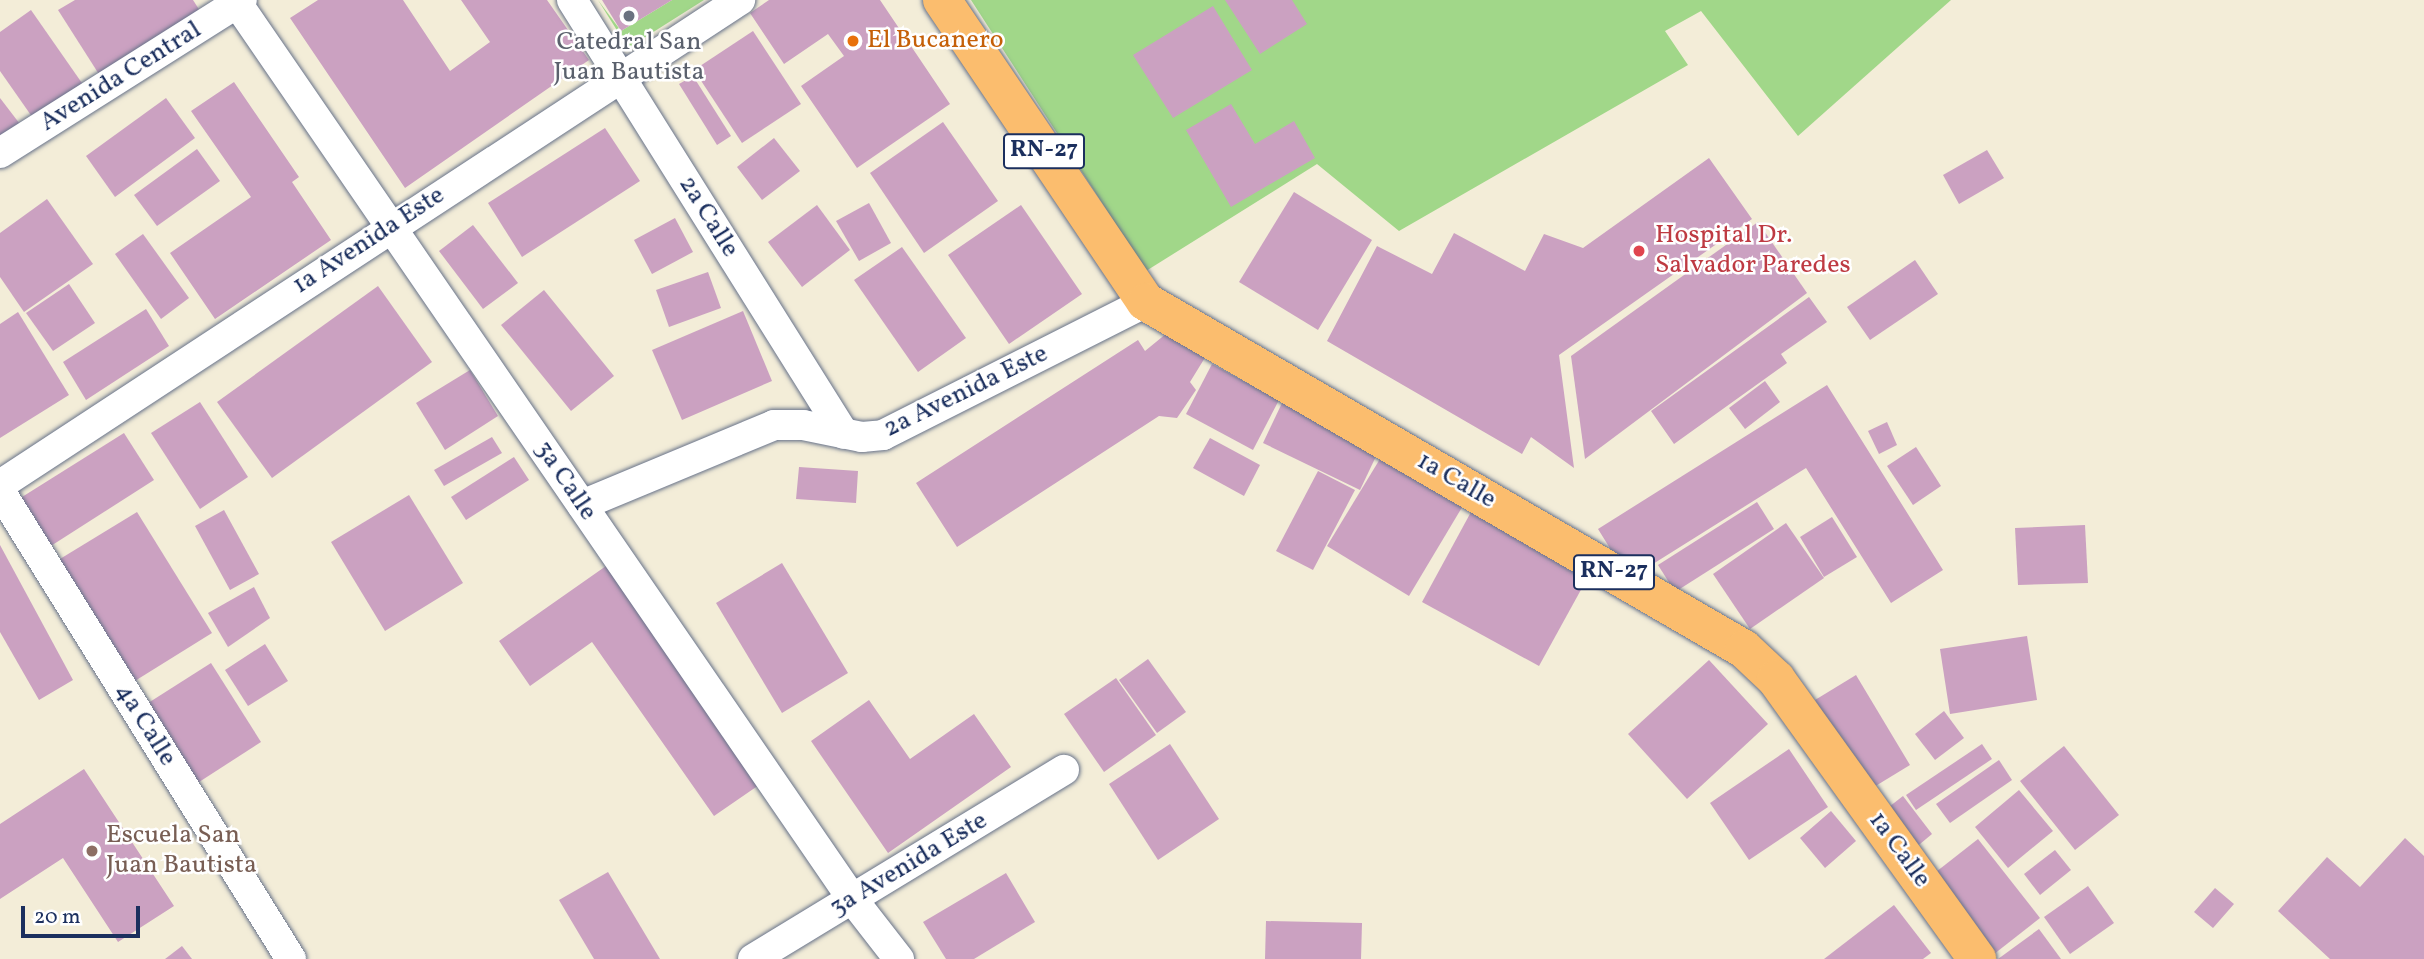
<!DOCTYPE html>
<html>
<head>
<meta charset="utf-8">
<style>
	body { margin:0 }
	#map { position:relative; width:2424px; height:959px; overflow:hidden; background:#f3edd8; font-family:Vollkorn,serif }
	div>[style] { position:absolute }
	.green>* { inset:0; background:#a1d789 }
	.building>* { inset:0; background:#cba1c1 }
	.roads { filter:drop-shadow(0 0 2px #677289) drop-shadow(0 0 2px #677289) }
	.street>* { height:30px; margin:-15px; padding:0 15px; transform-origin:15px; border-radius:15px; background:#fff }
	.primary>* { height:38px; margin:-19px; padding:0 19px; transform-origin:19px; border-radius:19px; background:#fbbd6e }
	.dots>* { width:19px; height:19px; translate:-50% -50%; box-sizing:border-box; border:4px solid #fff; border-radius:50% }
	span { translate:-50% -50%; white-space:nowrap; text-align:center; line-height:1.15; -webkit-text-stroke:5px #fff; paint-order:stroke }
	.shield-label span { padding:2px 5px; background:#fff; border:2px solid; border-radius:5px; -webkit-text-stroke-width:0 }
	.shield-label { font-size:24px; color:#1b2f5e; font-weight:700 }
	.food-label { font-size:26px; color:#c56008 }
	.left { translate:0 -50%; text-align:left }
	.worship-label { font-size:26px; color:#5b616d }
	.street-label { font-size:26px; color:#1b2f5e }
	.health-label { font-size:26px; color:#be3a42 }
	.education-label { font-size:26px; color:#785e54 }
	.scale { position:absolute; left:21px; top:906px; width:119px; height:32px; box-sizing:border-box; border:4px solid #1b2f5e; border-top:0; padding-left:9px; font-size:21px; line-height:24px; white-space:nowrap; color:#1b2f5e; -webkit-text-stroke:5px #fff; paint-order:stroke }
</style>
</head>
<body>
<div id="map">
	<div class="green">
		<div style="clip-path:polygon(598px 0,621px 31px,672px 0,704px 0,628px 48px)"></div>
		<div style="clip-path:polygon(971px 0,1951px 0,1798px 136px,1701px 11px,1665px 31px,1688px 65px,1399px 231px,1317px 164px,1146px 271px)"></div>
	</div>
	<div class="building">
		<div style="clip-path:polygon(75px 0,193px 0,202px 14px,102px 79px,58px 10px)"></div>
		<div style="clip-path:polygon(318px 0,403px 0,450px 71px,490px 42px,461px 0,547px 0,589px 60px,405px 188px,290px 18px)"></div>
		<div style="clip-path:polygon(602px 0,672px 0,621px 31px)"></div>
		<div style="clip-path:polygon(769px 0,880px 0,950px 104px,857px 168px,801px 86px,844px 56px,828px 34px,784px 64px,750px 13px)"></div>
		<div style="clip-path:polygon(1225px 0,1292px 0,1307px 24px,1260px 54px)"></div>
		<div style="clip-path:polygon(1213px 6px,1252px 70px,1173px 118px,1133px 55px)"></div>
		<div style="clip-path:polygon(31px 10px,91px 96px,42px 131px,0 71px,0 32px)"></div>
		<div style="clip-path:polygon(753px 31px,801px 104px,742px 143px,694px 70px)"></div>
		<div style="clip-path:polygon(693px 76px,731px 136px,717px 145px,679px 84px)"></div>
		<div style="clip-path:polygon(234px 82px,299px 177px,292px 182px,331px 240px,215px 319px,170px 253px,251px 197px,191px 111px)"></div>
		<div style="clip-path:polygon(0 98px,23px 128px,0 146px)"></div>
		<div style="clip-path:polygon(166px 98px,195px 138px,115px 197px,86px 156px)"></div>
		<div style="clip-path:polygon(1231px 104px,1255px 144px,1294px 121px,1315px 158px,1231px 207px,1186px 130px)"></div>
		<div style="clip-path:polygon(943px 122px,998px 201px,924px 253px,870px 173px)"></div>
		<div style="clip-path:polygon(605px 128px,640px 181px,522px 257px,488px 203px)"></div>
		<div style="clip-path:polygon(774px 138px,800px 171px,762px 200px,737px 167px)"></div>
		<div style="clip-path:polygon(197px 149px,220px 181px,157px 226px,134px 195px)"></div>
		<div style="clip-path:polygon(1987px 150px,2004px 178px,1959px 204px,1943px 175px)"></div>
		<div style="clip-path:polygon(1709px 158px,1752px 219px,1559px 355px,1574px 468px,1531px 437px,1522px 454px,1327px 341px,1377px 246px,1432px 274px,1454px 233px,1525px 271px,1544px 234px,1583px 248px)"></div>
		<div style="clip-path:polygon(1294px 192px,1372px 240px,1318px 330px,1239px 282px)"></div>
		<div style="clip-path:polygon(47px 199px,93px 264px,24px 312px,0 277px,0 233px)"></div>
		<div style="clip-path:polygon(869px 203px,891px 243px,859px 261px,836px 221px)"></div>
		<div style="clip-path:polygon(817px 205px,850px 250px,802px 287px,768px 242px)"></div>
		<div style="clip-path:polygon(1021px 205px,1082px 294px,1009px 344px,948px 255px)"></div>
		<div style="clip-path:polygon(675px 218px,693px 252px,652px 274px,634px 240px)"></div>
		<div style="clip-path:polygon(1758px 222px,1807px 293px,1585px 459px,1571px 356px)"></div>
		<div style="clip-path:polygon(473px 225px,518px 283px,483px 309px,439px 251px)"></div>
		<div style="clip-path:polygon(143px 234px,189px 298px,161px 319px,115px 254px)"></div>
		<div style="clip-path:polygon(902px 247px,966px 338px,918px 372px,854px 280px)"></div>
		<div style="clip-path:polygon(1915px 260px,1938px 294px,1870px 340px,1847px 307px)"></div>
		<div style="clip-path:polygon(708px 272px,721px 308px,669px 327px,656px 290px)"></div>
		<div style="clip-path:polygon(69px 284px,95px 323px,53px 351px,26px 313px)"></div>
		<div style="clip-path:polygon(378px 286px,432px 362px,272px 478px,217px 402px)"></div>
		<div style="clip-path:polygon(544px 290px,614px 376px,571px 411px,501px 325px)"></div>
		<div style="clip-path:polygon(1809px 297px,1827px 322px,1781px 354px,1787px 363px,1674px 444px,1651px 411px)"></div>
		<div style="clip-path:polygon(146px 309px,169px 346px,86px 400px,63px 362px)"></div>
		<div style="clip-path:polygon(743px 311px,772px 381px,682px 420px,652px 350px)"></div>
		<div style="clip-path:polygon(18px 312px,69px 395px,0 438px,0 324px)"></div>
		<div style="clip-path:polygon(1167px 333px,1206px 356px,1190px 382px,1196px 390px,1177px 418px,1159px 416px,957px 547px,916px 483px,1138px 340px,1145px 351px)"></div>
		<div style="clip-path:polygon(1212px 364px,1279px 400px,1253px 450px,1186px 414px)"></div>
		<div style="clip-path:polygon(470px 370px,498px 416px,445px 450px,416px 403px)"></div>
		<div style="clip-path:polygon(1765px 381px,1780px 402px,1745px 429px,1729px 408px)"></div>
		<div style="clip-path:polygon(1827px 385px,1943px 570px,1891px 603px,1806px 468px,1629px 579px,1598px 529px)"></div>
		<div style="clip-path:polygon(200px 402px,248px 477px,200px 509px,151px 433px)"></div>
		<div style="clip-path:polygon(1282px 403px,1379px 450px,1360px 490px,1263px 443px)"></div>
		<div style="clip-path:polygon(1887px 422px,1897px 445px,1879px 454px,1868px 431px)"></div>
		<div style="clip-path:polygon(124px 433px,154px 480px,43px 551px,14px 502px)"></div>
		<div style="clip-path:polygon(492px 437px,502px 453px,444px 486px,434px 470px)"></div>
		<div style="clip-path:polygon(1210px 438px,1260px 465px,1244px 496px,1193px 468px)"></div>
		<div style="clip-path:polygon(1916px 447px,1941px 486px,1913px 505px,1887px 466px)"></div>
		<div style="clip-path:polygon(1386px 449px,1467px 499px,1409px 596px,1327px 546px)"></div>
		<div style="clip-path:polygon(514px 457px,529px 480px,466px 520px,451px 497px)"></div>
		<div style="clip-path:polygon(799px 467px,858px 471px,856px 503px,796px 499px)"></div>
		<div style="clip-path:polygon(1318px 471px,1355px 490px,1313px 570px,1276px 551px)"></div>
		<div style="clip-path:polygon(409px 495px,463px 583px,385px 631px,331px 542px)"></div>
		<div style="clip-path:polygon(1757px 502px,1774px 529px,1675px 592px,1658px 565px)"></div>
		<div style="clip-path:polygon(224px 510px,259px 574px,230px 590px,195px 526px)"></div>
		<div style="clip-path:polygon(137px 512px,212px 633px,130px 684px,55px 562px)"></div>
		<div style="clip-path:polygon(1471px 512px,1588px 577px,1539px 666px,1422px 602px)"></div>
		<div style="clip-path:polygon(1832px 517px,1857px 557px,1824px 577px,1800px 537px)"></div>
		<div style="clip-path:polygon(1786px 523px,1824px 578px,1750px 629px,1713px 574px)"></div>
		<div style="clip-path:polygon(2085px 525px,2088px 583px,2018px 585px,2015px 528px)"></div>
		<div style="clip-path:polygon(0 545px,73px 680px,39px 700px,0 632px)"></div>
		<div style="clip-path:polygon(782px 563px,848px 673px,782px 713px,716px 603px)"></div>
		<div style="clip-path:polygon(606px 566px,759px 785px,714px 816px,592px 642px,530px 686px,499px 641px)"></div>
		<div style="clip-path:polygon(254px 587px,270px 618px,228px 647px,208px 613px)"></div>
		<div style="clip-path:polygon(2027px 636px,2037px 700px,1950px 714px,1940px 649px)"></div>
		<div style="clip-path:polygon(265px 644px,288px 681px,248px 706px,225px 670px)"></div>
		<div style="clip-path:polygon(1148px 659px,1186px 712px,1157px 733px,1119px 680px)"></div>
		<div style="clip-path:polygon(1709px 660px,1768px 724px,1687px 799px,1628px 734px)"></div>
		<div style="clip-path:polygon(211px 663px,261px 742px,196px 784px,145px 705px)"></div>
		<div style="clip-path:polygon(1856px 675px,1910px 765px,1869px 790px,1815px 700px)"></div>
		<div style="clip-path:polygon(1116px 678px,1156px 735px,1104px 772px,1064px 714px)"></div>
		<div style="clip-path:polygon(869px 700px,910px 759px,974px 714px,1011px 767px,888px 853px,811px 741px)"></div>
		<div style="clip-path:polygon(1944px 711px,1964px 738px,1935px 760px,1915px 734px)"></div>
		<div style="clip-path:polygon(1170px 744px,1219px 819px,1158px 860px,1109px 784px)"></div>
		<div style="clip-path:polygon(1982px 744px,1992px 759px,1916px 810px,1906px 795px)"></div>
		<div style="clip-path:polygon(2064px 746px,2119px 815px,2075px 850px,2020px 781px)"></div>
		<div style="clip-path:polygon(1789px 749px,1828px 807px,1749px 860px,1710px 803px)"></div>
		<div style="clip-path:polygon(1999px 760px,2012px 780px,1950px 823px,1936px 804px)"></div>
		<div style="clip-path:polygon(84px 769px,174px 906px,118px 942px,63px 858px,0 899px,0 824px)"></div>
		<div style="clip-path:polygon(2019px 790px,2053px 831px,2008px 868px,1975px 827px)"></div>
		<div style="clip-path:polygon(1903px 796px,1932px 834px,1914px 849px,1885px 810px)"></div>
		<div style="clip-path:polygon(1831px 811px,1856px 841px,1825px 868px,1800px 838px)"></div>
		<div style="clip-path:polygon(2405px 838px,2424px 856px,2424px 959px,2330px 959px,2278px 911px,2327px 857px,2360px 887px)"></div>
		<div style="clip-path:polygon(1978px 839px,2040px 918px,1989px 958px,1927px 879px)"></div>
		<div style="clip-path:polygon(2055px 850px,2071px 870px,2040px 895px,2024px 874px)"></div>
		<div style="clip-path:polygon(608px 872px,660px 959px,594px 959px,559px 900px)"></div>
		<div style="clip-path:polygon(1006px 873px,1035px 922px,974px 959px,946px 959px,923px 922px)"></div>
		<div style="clip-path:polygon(2088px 886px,2114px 923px,2070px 954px,2044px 917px)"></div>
		<div style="clip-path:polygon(2215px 888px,2234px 904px,2213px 928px,2194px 912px)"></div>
		<div style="clip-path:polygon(1894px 905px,1931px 953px,1923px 959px,1824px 959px)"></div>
		<div style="clip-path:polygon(1266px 921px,1362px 923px,1361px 959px,1265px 959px)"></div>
		<div style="clip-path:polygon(2039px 929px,2061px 959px,1998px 959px)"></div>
		<div style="clip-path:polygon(182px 946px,192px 959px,165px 959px)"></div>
	</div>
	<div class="roads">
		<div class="street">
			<div style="left:235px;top:0;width:1092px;rotate:55.52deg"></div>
			<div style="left:853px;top:900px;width:75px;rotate:52.1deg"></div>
			<div style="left:572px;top:0;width:512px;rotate:57.92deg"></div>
			<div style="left:0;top:153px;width:286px;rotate:-32.3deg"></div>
			<div style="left:0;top:485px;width:885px;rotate:-33.24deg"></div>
			<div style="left:0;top:491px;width:551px;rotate:58.13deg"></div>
			<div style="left:582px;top:505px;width:208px;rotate:-22.6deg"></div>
			<div style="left:774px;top:425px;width:29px"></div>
			<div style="left:803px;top:425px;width:60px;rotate:11.5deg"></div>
			<div style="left:862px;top:437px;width:21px;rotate:-5deg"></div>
			<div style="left:883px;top:435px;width:295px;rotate:-26.8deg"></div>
			<div style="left:753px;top:959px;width:364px;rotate:-31.3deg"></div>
		</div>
		<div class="primary">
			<div style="left:942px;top:0;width:364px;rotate:56deg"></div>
			<div style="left:1146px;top:302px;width:691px;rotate:30.13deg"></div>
			<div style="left:1744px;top:649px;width:44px;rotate:43.2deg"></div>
			<div style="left:1776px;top:679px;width:345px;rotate:54.3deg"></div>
		</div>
	</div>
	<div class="dots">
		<div style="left:629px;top:16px;background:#6b7280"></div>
		<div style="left:853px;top:41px;background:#e8710a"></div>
		<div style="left:1639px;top:251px;background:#e0444e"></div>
		<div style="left:92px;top:851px;background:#8d6e63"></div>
	</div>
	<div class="shield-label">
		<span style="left:1044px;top:151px">RN-27</span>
		<span style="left:1614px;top:572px">RN-27</span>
	</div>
	<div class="food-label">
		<span class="left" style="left:867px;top:41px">El Bucanero</span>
	</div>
	<div class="worship-label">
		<span style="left:629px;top:58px">Catedral San<br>Juan Bautista</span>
	</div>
	<div class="street-label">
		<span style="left:121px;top:77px;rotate:-32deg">Avenida Central</span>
		<span style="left:708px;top:217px;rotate:58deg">2a Calle</span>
		<span style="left:369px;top:241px;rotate:-33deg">1a Avenida Este</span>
		<span style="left:966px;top:392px;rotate:-26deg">2a Avenida Este</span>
		<span style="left:565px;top:481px;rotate:56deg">3a Calle</span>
		<span style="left:1456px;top:481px;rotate:30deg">1a Calle</span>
		<span style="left:145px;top:725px;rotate:58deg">4a Calle</span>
		<span style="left:1899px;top:850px;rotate:54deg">1a Calle</span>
		<span style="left:909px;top:865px;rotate:-31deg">3a Avenida Este</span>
	</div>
	<div class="health-label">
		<span class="left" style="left:1655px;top:251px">Hospital Dr.<br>Salvador Paredes</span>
	</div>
	<div class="education-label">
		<span class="left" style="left:106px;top:851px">Escuela San<br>Juan Bautista</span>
	</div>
	<div class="scale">20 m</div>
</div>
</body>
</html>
